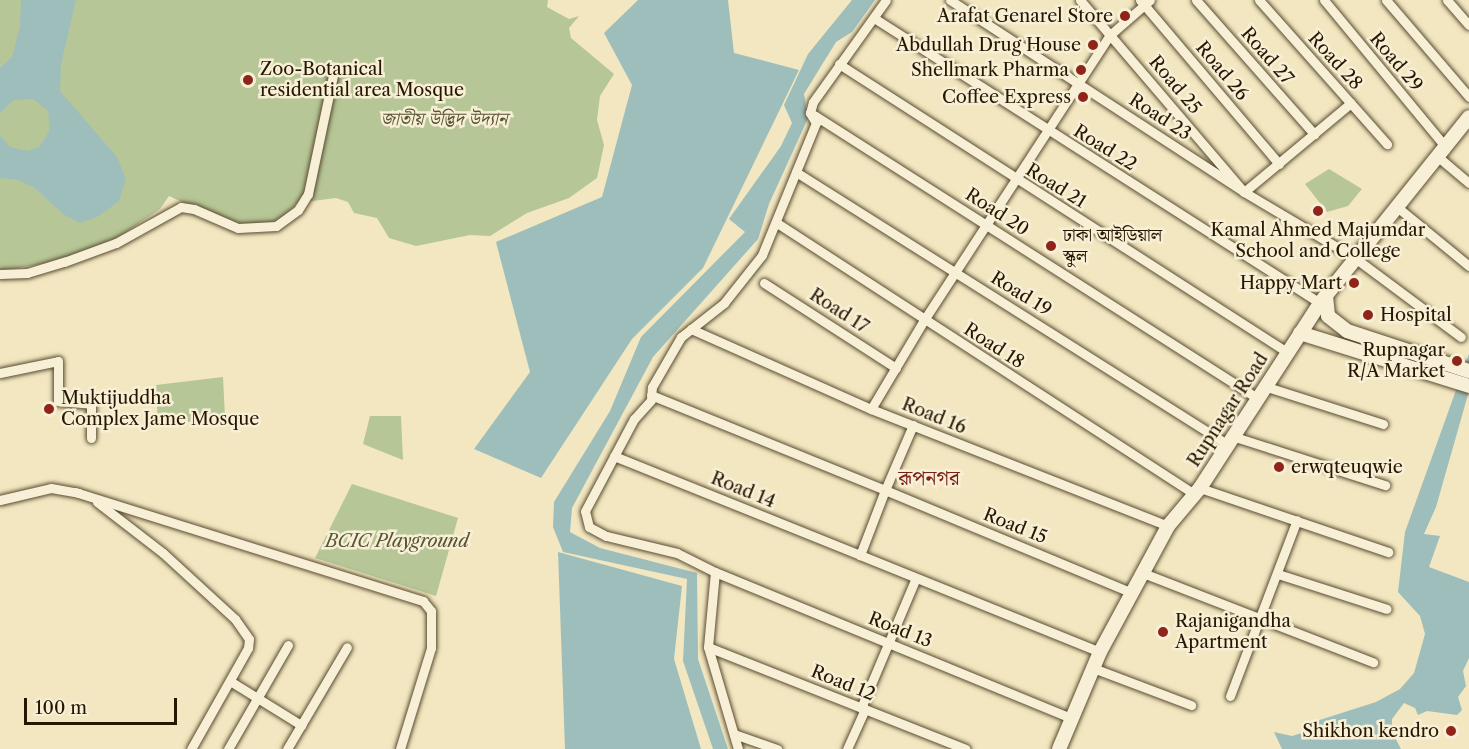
<!DOCTYPE html>
<html>
<head>
<meta charset="utf-8">
<style>
	body { margin:0 }
	#map { position:relative; width:1469px; height:749px; overflow:hidden; background:#f2e7c0; font-family:"Libre Caslon Text","Noto Serif Bengali",serif }
	div>[style] { position:absolute }
	.green>* { inset:0; background:#b6c696 }
	.water>* { inset:0; background:#9ebebb }
	.roads { filter:drop-shadow(0 0 2px #5a4b31) drop-shadow(0 0 2px #5a4b31) }
	.street>* { height:9px; margin:-4.5px; padding:0 4.5px; transform-origin:4.5px; border-radius:4.5px; background:#f7efd6 }
	.secondary>* { height:14px; margin:-7px; padding:0 7px; transform-origin:7px; border-radius:7px; background:#f7efd6 }
	.dots>* { width:16px; height:16px; translate:-50% -50%; box-sizing:border-box; border:3px solid #f7efd6; border-radius:50% }
	span { translate:-50% -50%; white-space:nowrap; text-align:center; line-height:1.15; -webkit-text-stroke:5px #f7efd6; paint-order:stroke }
	.poi-label { font-size:18px; color:#271701 }
	.right { translate:-100% -50%; text-align:right }
	.left { translate:0 -50%; text-align:left }
	.street-label { font-size:18px; color:#271701 }
	.park-label { font-size:18px; color:#595435; font-style:italic }
	.quarter-label { font-size:21px; color:#7a1f14 }
	.scale { position:absolute; left:24px; top:698px; width:153px; height:27px; box-sizing:border-box; border:3px solid #271701; border-top:0; padding-left:8px; font-size:18px; line-height:21px; white-space:nowrap; color:#271701; -webkit-text-stroke:4px #f7efd6; paint-order:stroke }
</style>
</head>
<body>
<div id="map">
	<div class="green">
		<div style="clip-path:polygon(0 0,548px 0,547px 7px,569px 19px,579px 16px,569px 28px,571px 38px,614px 74px,600px 96px,597px 120px,604px 145px,597px 178px,569px 198px,527px 213px,490px 236px,470px 235px,416px 246px,389px 238px,377px 218px,354px 213px,348px 202px,336px 198px,297px 203px,280px 220px,254px 226px,225px 222px,169px 196px,160px 209px,117px 238px,53px 262px,0 271px)"></div>
		<div style="clip-path:polygon(1329px 169px,1362px 189px,1348px 206px,1327px 212px,1305px 184px)"></div>
		<div style="clip-path:polygon(223px 377px,225px 417px,158px 426px,156px 385px)"></div>
		<div style="clip-path:polygon(370px 416px,401px 416px,403px 460px,363px 444px)"></div>
		<div style="clip-path:polygon(352px 484px,458px 518px,436px 596px,315px 558px)"></div>
	</div>
	<div class="water">
		<div style="clip-path:polygon(21px 0,76px 0,61px 64px,60px 91px,117px 157px,126px 179px,119px 201px,99px 216px,80px 223px,63px 214px,35px 188px,17px 180px,0 178px,0 135px,10px 147px,28px 151px,40px 146px,50px 130px,48px 111px,33px 99px,14px 100px,0 113px,0 68px,12px 57px,20px 26px)"></div>
		<div style="clip-path:polygon(638px 0,728px 0,734px 53px,799px 70px,703px 268px,632px 339px,541px 478px,474px 449px,530px 372px,496px 242px,602px 197px,632px 85px,604px 33px)"></div>
		<div style="clip-path:polygon(852px 0,875px 0,852px 32px,836px 42px,804px 94px,808px 118px,769px 204px,758px 239px,653px 357px,572px 508px,570px 532px,600px 548px,697px 573px,698px 659px,728px 749px,713px 749px,683px 661px,687px 579px,563px 552px,553px 527px,554px 502px,610px 411px,641px 337px,745px 232px,729px 219px,781px 146px,792px 123px,784px 105px,808px 54px)"></div>
		<div style="clip-path:polygon(1469px 354px,1469px 391px,1436px 507px,1424px 534px,1440px 536px,1429px 567px,1469px 582px,1469px 658px,1463px 671px,1466px 686px,1458px 697px,1462px 710px,1457px 715px,1427px 711px,1418px 715px,1415px 708px,1404px 703px,1392px 719px,1392px 732px,1401px 749px,1282px 749px,1274px 732px,1292px 736px,1302px 733px,1304px 725px,1376px 702px,1400px 689px,1414px 673px,1425px 634px,1420px 616px,1398px 592px,1405px 532px)"></div>
		<div style="clip-path:polygon(558px 552px,682px 586px,674px 659px,701px 749px,565px 749px)"></div>
	</div>
	<div class="roads">
		<div class="street">
			<div style="left:950px;top:0;width:351px;rotate:33.1deg"></div>
			<div style="left:1244px;top:192px;width:129px;rotate:30.7deg"></div>
			<div style="left:1355px;top:258px;width:132px;rotate:36.7deg"></div>
			<div style="left:1080px;top:0;width:253px;rotate:49.5deg"></div>
			<div style="left:1244px;top:192px;width:139px;rotate:-39.8deg"></div>
			<div style="left:1140px;top:0;width:215px;rotate:49.7deg"></div>
			<div style="left:1196px;top:0;width:179px;rotate:48.6deg"></div>
			<div style="left:1259px;top:0;width:193px;rotate:48.4deg"></div>
			<div style="left:1324px;top:0;width:188px;rotate:50.4deg"></div>
			<div style="left:1386px;top:0;width:128px;rotate:49.4deg"></div>
			<div style="left:1447px;top:0;width:33px;rotate:49deg"></div>
			<div style="left:874px;top:18px;width:529px;rotate:32.58deg"></div>
			<div style="left:839px;top:64px;width:533px;rotate:32.74deg"></div>
			<div style="left:814px;top:115px;width:526px;rotate:32.57deg"></div>
			<div style="left:1437px;top:156px;width:42px;rotate:40.2deg"></div>
			<div style="left:796px;top:172px;width:510px;rotate:32.26deg"></div>
			<div style="left:1397px;top:207px;width:93px;rotate:39.3deg"></div>
			<div style="left:777px;top:223px;width:498px;rotate:33deg"></div>
			<div style="left:0;top:274px;width:27px;rotate:-2deg"></div>
			<div style="left:27px;top:273px;width:39px;rotate:-17deg"></div>
			<div style="left:64px;top:262px;width:55px;rotate:-20.1deg"></div>
			<div style="left:116px;top:243px;width:74px;rotate:-29deg"></div>
			<div style="left:181px;top:207px;width:13px;rotate:9deg"></div>
			<div style="left:194px;top:209px;width:48px;rotate:23.4deg"></div>
			<div style="left:238px;top:228px;width:38px;rotate:-3deg"></div>
			<div style="left:276px;top:226px;width:27px;rotate:-36deg"></div>
			<div style="left:298px;top:210px;width:19px;rotate:-58deg"></div>
			<div style="left:308px;top:194px;width:122px;rotate:-78.1deg"></div>
			<div style="left:764px;top:283px;width:157px;rotate:32.8deg"></div>
			<div style="left:691px;top:329px;width:197px;rotate:24deg"></div>
			<div style="left:871px;top:409px;width:319px;rotate:21.5deg"></div>
			<div style="left:0;top:373px;width:59px;rotate:-11.7deg"></div>
			<div style="left:58px;top:361px;width:40px;rotate:90deg"></div>
			<div style="left:58px;top:401px;width:33px;rotate:5deg"></div>
			<div style="left:91px;top:404px;width:34px;rotate:90deg"></div>
			<div style="left:1264px;top:386px;width:125px;rotate:17.7deg"></div>
			<div style="left:651px;top:395px;width:253px;rotate:22.1deg"></div>
			<div style="left:885px;top:490px;width:70px;rotate:111deg"></div>
			<div style="left:860px;top:555px;width:259px;rotate:22deg"></div>
			<div style="left:871px;top:409px;width:104px;rotate:-59.2deg"></div>
			<div style="left:924px;top:320px;width:340px;rotate:-56.9deg"></div>
			<div style="left:1110px;top:35px;width:53px;rotate:-41.2deg"></div>
			<div style="left:913px;top:425px;width:71px;rotate:113.3deg"></div>
			<div style="left:885px;top:490px;width:269px;rotate:22.6deg"></div>
			<div style="left:1232px;top:436px;width:161px;rotate:17.8deg"></div>
			<div style="left:614px;top:456px;width:265px;rotate:21.9deg"></div>
			<div style="left:1200px;top:488px;width:199px;rotate:18.8deg"></div>
			<div style="left:75px;top:492px;width:365px;rotate:17.4deg"></div>
			<div style="left:423px;top:601px;width:13px;rotate:51deg"></div>
			<div style="left:431px;top:611px;width:37px;rotate:90deg"></div>
			<div style="left:431px;top:648px;width:106px;rotate:107.1deg"></div>
			<div style="left:0;top:500px;width:52px;rotate:-13.2deg"></div>
			<div style="left:51px;top:488px;width:28px;rotate:10deg"></div>
			<div style="left:97px;top:502px;width:83px;rotate:37.7deg"></div>
			<div style="left:163px;top:553px;width:98px;rotate:42.5deg"></div>
			<div style="left:235px;top:619px;width:24px;rotate:55deg"></div>
			<div style="left:249px;top:639px;width:9px;rotate:96deg"></div>
			<div style="left:248px;top:648px;width:116px;rotate:119.4deg"></div>
			<div style="left:715px;top:572px;width:385px;rotate:22.3deg"></div>
			<div style="left:1143px;top:573px;width:247px;rotate:21.2deg"></div>
			<div style="left:1278px;top:574px;width:114px;rotate:17.8deg"></div>
			<div style="left:708px;top:647px;width:277px;rotate:21.6deg"></div>
			<div style="left:1093px;top:668px;width:105px;rotate:20.7deg"></div>
			<div style="left:230px;top:681px;width:84px;rotate:31.8deg"></div>
			<div style="left:1230px;top:696px;width:188px;rotate:-69.2deg"></div>
			<div style="left:861px;top:708px;width:141px;rotate:-67.1deg"></div>
			<div style="left:734px;top:734px;width:46px;rotate:19.2deg"></div>
			<div style="left:228px;top:749px;width:120px;rotate:-60deg"></div>
			<div style="left:287px;top:749px;width:118px;rotate:-59.5deg"></div>
			<div style="left:738px;top:749px;width:106px;rotate:-106.4deg"></div>
			<div style="left:708px;top:647px;width:75px;rotate:-84.7deg"></div>
			<div style="left:715px;top:572px;width:42px;rotate:-153.4deg"></div>
			<div style="left:677px;top:553px;width:73px;rotate:-166.5deg"></div>
			<div style="left:606px;top:536px;width:19px;rotate:-152deg"></div>
			<div style="left:589px;top:527px;width:16px;rotate:-104deg"></div>
			<div style="left:585px;top:511px;width:104px;rotate:-62deg"></div>
			<div style="left:634px;top:419px;width:25px;rotate:-48deg"></div>
			<div style="left:651px;top:400px;width:13px;rotate:-86deg"></div>
			<div style="left:652px;top:387px;width:58px;rotate:-59.9deg"></div>
			<div style="left:681px;top:337px;width:55px;rotate:-38.3deg"></div>
			<div style="left:724px;top:303px;width:61px;rotate:-51.6deg"></div>
			<div style="left:762px;top:255px;width:143px;rotate:-67.8deg"></div>
			<div style="left:816px;top:123px;width:12px;rotate:-121deg"></div>
			<div style="left:810px;top:113px;width:11px;rotate:-75deg"></div>
			<div style="left:813px;top:102px;width:125px;rotate:-54.4deg"></div>
			<div style="left:847px;top:749px;width:44px;rotate:-65.8deg"></div>
		</div>
		<div class="secondary">
			<div style="left:1326px;top:296px;width:20px;rotate:84deg"></div>
			<div style="left:1328px;top:316px;width:24px;rotate:38deg"></div>
			<div style="left:1347px;top:331px;width:128px;rotate:18.2deg"></div>
			<div style="left:1300px;top:333px;width:177px;rotate:17.4deg"></div>
			<div style="left:1059px;top:749px;width:105px;rotate:-67.1deg"></div>
			<div style="left:1100px;top:652px;width:143px;rotate:-61.6deg"></div>
			<div style="left:1168px;top:526px;width:50px;rotate:-49.9deg"></div>
			<div style="left:1200px;top:488px;width:221px;rotate:-57deg"></div>
			<div style="left:1320px;top:303px;width:238px;rotate:-51.3deg"></div>
		</div>
	</div>
	<div class="dots">
		<div style="left:1125px;top:16px;background:#8f2418"></div>
		<div style="left:1093px;top:45px;background:#8f2418"></div>
		<div style="left:1081px;top:70px;background:#8f2418"></div>
		<div style="left:248px;top:80px;background:#8f2418"></div>
		<div style="left:1083px;top:97px;background:#8f2418"></div>
		<div style="left:1318px;top:211px;background:#8f2418"></div>
		<div style="left:1051px;top:246px;background:#8f2418"></div>
		<div style="left:1354px;top:283px;background:#8f2418"></div>
		<div style="left:1368px;top:315px;background:#8f2418"></div>
		<div style="left:1457px;top:361px;background:#8f2418"></div>
		<div style="left:49px;top:409px;background:#8f2418"></div>
		<div style="left:1279px;top:467px;background:#8f2418"></div>
		<div style="left:1163px;top:632px;background:#8f2418"></div>
		<div style="left:1451px;top:731px;background:#8f2418"></div>
	</div>
	<div class="poi-label">
		<span class="right" style="left:1113px;top:16px">Arafat Genarel Store</span>
		<span class="right" style="left:1081px;top:45px">Abdullah Drug House</span>
		<span class="left" style="left:260px;top:80px">Zoo-Botanical<br>residential area Mosque</span>
		<span class="right" style="left:1069px;top:70px">Shellmark Pharma</span>
		<span class="right" style="left:1071px;top:97px">Coffee Express</span>
		<span style="left:1318px;top:241px">Kamal Ahmed Majumdar<br>School and College</span>
		<span class="left" style="left:1063px;top:246px">ঢাকা আইডিয়াল<br>স্কুল</span>
		<span class="right" style="left:1342px;top:283px">Happy Mart</span>
		<span class="left" style="left:1380px;top:315px">Hospital</span>
		<span class="right" style="left:1445px;top:361px">Rupnagar<br>R/A Market</span>
		<span class="left" style="left:61px;top:409px">Muktijuddha<br>Complex Jame Mosque</span>
		<span class="left" style="left:1291px;top:467px">erwqteuqwie</span>
		<span class="left" style="left:1175px;top:632px">Rajanigandha<br>Apartment</span>
		<span class="right" style="left:1439px;top:731px">Shikhon kendro</span>
	</div>
	<div class="street-label">
		<span style="left:1267px;top:56px;rotate:49deg">Road 27</span>
		<span style="left:1335px;top:61px;rotate:48deg">Road 28</span>
		<span style="left:1396px;top:62px;rotate:50deg">Road 29</span>
		<span style="left:1222px;top:71px;rotate:50deg">Road 26</span>
		<span style="left:1175px;top:85px;rotate:50deg">Road 25</span>
		<span style="left:1160px;top:117px;rotate:33deg">Road 23</span>
		<span style="left:1105px;top:148px;rotate:32deg">Road 22</span>
		<span style="left:1056px;top:186px;rotate:32deg">Road 21</span>
		<span style="left:997px;top:212px;rotate:33deg">Road 20</span>
		<span style="left:1021px;top:294px;rotate:32deg">Road 19</span>
		<span style="left:839px;top:311px;rotate:33deg">Road 17</span>
		<span style="left:994px;top:346px;rotate:33deg">Road 18</span>
		<span style="left:1228px;top:410px;rotate:-57deg">Rupnagar Road</span>
		<span style="left:934px;top:416px;rotate:22deg">Road 16</span>
		<span style="left:743px;top:490px;rotate:22deg">Road 14</span>
		<span style="left:1015px;top:526px;rotate:22deg">Road 15</span>
		<span style="left:900px;top:630px;rotate:22deg">Road 13</span>
		<span style="left:843px;top:683px;rotate:22deg">Road 12</span>
	</div>
	<div class="park-label">
		<span style="left:444px;top:119px">জাতীয় উদ্ভিদ উদ্যান</span>
		<span style="left:397px;top:541px">BCIC Playground</span>
	</div>
	<div class="quarter-label">
		<span style="left:929px;top:478px">রূপনগর</span>
	</div>
	<div class="scale">100 m</div>
</div>
</body>
</html>
